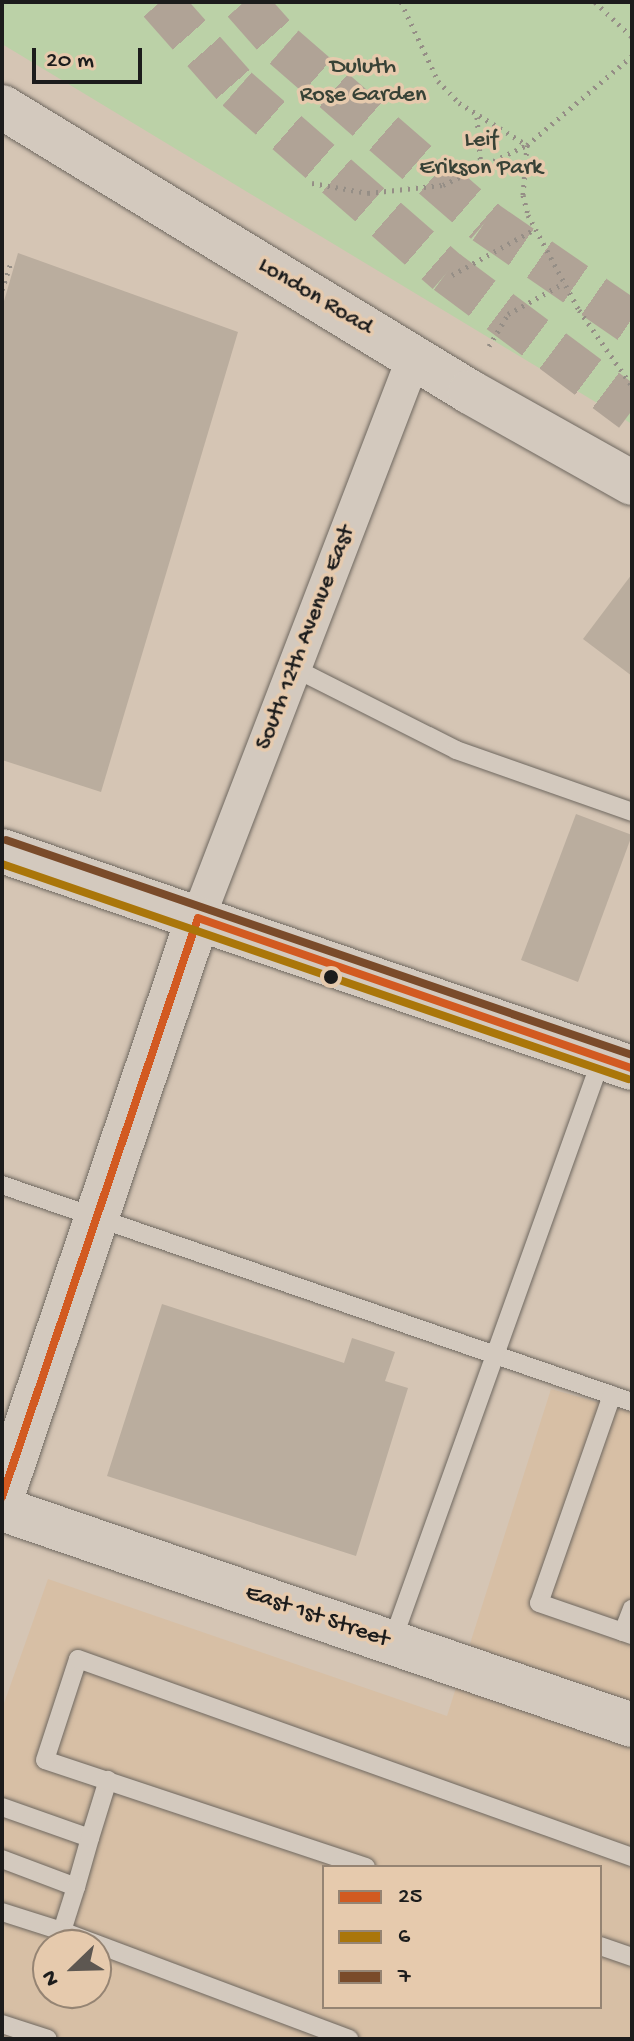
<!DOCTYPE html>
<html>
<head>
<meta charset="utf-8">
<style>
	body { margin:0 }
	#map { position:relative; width:634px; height:2041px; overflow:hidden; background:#d5c5b4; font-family:"Gochi Hand",sans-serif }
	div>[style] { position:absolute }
	.built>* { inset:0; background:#d7bfa5 }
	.green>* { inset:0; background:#bbd1a7 }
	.building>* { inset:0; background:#baad9e }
	.motorway-tunnel>* { height:44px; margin-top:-22px; transform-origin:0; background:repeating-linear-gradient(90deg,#b0a396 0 44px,transparent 0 66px) }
	.path>* { height:5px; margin-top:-2.5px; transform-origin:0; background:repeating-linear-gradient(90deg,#958e86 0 2px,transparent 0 8px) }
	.roads { filter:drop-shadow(0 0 2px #6f6860) drop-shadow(0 0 2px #6f6860) }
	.service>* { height:18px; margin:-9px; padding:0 9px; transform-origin:9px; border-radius:9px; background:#d3c9be }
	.minor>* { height:34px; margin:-17px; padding:0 17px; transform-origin:17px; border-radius:17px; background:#d3c9be }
	.tertiary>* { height:44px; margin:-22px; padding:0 22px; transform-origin:22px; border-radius:22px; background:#d3c9be }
	.secondary>* { height:44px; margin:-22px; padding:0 22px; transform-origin:22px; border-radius:22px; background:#d3c9be }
	.bus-1>* { height:8px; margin:-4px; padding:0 4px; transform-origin:4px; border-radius:4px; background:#d25a21 }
	.bus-2>* { height:8px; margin:-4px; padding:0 4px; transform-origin:4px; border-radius:4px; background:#aa760a }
	.bus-3>* { height:8px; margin:-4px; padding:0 4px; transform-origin:4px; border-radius:4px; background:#7a4b2a }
	.dots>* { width:22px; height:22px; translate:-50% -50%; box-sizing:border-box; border:4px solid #e6caad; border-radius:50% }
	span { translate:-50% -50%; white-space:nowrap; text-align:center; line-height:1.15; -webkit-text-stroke:7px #e6caad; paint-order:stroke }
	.park-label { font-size:24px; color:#384236 }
	.street-label { font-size:24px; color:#1c1c1c }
	.frame { position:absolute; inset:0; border:4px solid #1c1c1c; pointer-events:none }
	.legend { position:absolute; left:322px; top:1865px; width:280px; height:144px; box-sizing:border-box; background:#e6caad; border:2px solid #958473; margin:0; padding:10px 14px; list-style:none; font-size:24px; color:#1c1c1c }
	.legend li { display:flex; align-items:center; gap:16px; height:40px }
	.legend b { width:40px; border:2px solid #958473 }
	.north { position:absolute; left:32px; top:1929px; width:80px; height:80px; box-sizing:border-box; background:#e6caad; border:2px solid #958473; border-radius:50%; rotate:247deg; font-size:22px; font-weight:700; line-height:32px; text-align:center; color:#1c1c1c }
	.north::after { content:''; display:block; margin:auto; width:28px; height:36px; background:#5d5751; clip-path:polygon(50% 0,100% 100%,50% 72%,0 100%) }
	.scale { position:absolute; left:32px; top:48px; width:110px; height:36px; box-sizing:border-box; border:4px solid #1c1c1c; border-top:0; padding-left:10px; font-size:24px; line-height:28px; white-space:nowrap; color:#1c1c1c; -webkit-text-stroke:6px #e6caad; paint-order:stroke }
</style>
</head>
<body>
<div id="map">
	<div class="built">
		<div style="clip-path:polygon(evenodd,551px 1389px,632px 1412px,632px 2039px,2px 2039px,2px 1709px,48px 1579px,447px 1716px,551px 1389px,324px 1867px,600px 1867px,600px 2007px,324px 2007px,324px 1867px,551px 1389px,48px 1945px,96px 1945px,96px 1993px,48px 1993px,48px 1945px)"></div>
	</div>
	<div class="green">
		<div style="clip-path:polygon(2px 2px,632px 2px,632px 424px,2px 44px)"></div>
	</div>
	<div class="building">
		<div style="clip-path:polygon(18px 253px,238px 332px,101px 792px,2px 760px,2px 308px)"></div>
		<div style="clip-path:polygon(632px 574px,632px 676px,583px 639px)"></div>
		<div style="clip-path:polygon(576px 814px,632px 835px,578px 982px,521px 960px)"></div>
		<div style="clip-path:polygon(162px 1304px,344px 1363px,352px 1338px,395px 1352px,385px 1381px,408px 1388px,356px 1556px,107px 1476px)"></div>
	</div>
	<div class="motorway-tunnel">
		<div style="left:160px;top:2px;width:116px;rotate:48.5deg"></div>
		<div style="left:237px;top:89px;width:279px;rotate:41.1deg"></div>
		<div style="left:447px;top:272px;width:231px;rotate:36.7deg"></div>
		<div style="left:244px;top:2px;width:60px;rotate:48.4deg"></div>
		<div style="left:284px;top:47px;width:267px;rotate:41deg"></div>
		<div style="left:485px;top:222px;width:178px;rotate:34.5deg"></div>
	</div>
	<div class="path">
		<div style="left:401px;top:2px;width:87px;rotate:64.9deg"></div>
		<div style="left:438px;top:81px;width:30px;rotate:46deg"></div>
		<div style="left:459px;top:103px;width:80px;rotate:31.7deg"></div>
		<div style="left:527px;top:145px;width:50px;rotate:94.6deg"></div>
		<div style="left:523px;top:195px;width:21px;rotate:76deg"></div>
		<div style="left:528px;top:215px;width:108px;rotate:61.8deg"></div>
		<div style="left:579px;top:310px;width:93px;rotate:55.1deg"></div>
		<div style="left:595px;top:2px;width:51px;rotate:43.4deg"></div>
		<div style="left:477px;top:117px;width:51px;rotate:85.5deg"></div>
		<div style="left:312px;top:183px;width:57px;rotate:10.1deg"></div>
		<div style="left:368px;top:193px;width:75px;rotate:-6.1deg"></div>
		<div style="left:443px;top:185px;width:93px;rotate:-25.5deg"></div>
		<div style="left:527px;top:145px;width:138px;rotate:-40.3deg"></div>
		<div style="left:452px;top:275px;width:95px;rotate:-29deg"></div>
		<div style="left:2px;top:290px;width:28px;rotate:-72deg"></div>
		<div style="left:489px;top:346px;width:37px;rotate:-59deg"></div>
		<div style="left:508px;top:314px;width:64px;rotate:-29deg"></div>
	</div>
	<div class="roads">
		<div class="service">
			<div style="left:294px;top:668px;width:182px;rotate:26.8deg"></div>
			<div style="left:456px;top:750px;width:187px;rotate:19.4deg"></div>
			<div style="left:2px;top:1185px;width:666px;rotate:19.01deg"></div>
			<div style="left:612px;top:1395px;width:220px;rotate:109.3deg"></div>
			<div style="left:539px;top:1603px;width:98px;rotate:19deg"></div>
			<div style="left:623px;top:1632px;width:25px;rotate:-69deg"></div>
			<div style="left:392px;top:1642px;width:622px;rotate:-70.25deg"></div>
			<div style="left:2px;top:1807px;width:93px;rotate:19.4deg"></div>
			<div style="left:90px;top:1838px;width:51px;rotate:105.9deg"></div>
			<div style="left:76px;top:1887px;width:79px;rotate:-159.3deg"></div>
			<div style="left:90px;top:1838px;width:61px;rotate:-72.8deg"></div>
			<div style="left:366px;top:1867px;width:338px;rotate:-161.6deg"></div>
			<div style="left:45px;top:1760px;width:106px;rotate:-71.9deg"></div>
			<div style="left:78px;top:1659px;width:588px;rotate:19.67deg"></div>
			<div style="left:76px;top:1887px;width:46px;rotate:107.7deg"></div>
			<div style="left:62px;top:1931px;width:307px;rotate:20.6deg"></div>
			<div style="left:2px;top:1912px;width:63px;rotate:17.6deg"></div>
			<div style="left:600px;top:1946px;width:34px;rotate:19deg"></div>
			<div style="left:2px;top:2024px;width:48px;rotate:18.1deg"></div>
		</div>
		<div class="minor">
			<div style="left:198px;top:918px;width:601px;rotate:-68.94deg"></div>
		</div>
		<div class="tertiary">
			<div style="left:2px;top:851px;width:666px;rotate:19.01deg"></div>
			<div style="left:2px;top:1497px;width:611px;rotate:-71.3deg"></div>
			<div style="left:2px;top:1509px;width:666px;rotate:18.92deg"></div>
		</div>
		<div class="secondary">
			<div style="left:2px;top:107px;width:548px;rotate:31.34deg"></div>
			<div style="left:470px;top:392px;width:186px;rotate:29.3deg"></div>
		</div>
	</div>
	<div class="bus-1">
		<div style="left:2px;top:1497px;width:611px;rotate:-71.3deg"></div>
		<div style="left:198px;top:918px;width:459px;rotate:19.1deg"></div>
	</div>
	<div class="bus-2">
		<div style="left:2px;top:864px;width:662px;rotate:18.96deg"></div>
	</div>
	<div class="bus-3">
		<div style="left:6px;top:840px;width:662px;rotate:18.96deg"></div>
	</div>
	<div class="dots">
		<div style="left:331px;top:977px;background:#1c1c1c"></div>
	</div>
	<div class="park-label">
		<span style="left:363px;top:82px">Duluth<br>Rose Garden</span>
		<span style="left:481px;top:155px">Leif<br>Erikson Park</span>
	</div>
	<div class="street-label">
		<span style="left:315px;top:297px;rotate:31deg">London Road</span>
		<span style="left:306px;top:638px;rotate:-69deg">South 12th Avenue East</span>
		<span style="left:317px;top:1617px;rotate:19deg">East 1st Street</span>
	</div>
	<div class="frame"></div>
	<ul class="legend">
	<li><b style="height:10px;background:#d25a21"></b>25</li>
	<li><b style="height:10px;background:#aa760a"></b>6</li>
	<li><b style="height:10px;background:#7a4b2a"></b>7</li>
	</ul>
	<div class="north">N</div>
	<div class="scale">20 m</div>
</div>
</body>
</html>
